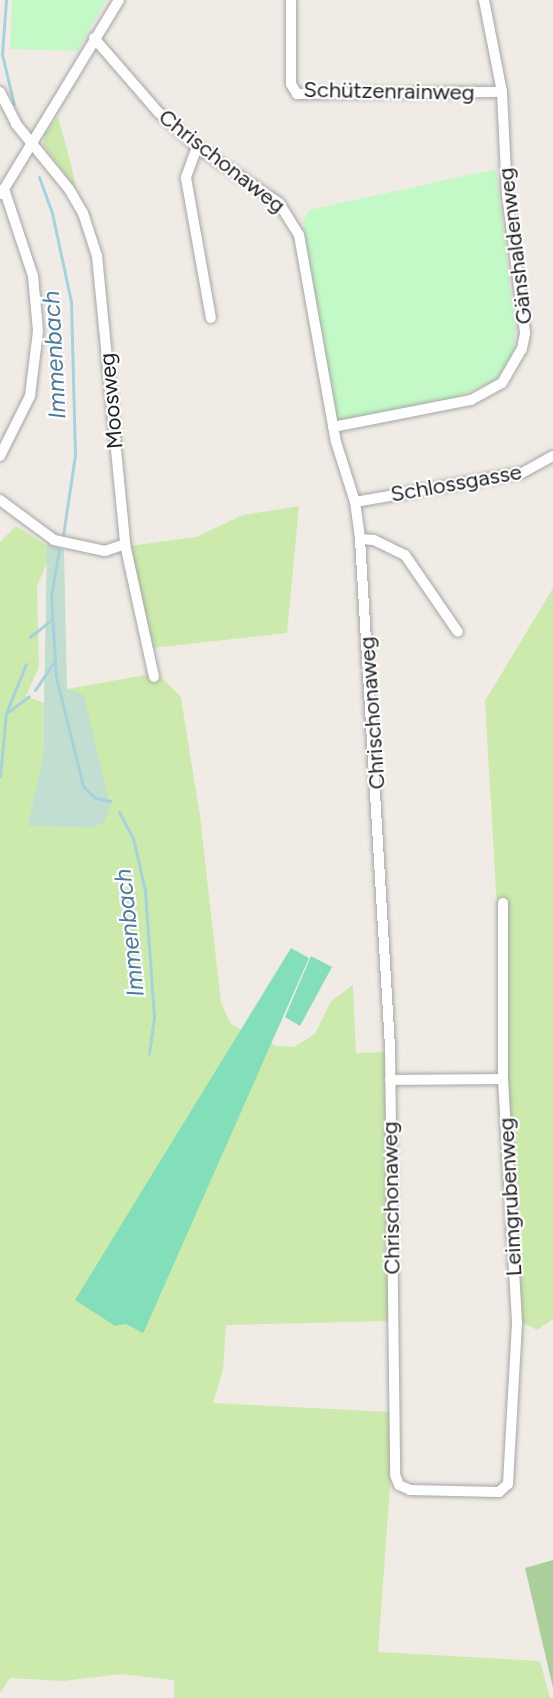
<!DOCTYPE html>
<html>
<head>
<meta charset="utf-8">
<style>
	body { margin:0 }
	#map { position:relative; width:553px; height:1698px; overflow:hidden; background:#f0ece5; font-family:Figtree,sans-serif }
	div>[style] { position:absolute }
	.grass>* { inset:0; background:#cbeaab }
	.forest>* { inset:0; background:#aacf9a }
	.wetland>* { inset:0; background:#c2ded1 }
	.park>* { inset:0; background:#c2f9c6 }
	.pitch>* { inset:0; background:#83dfba }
	.stream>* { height:3px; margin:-1.5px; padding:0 1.5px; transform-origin:1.5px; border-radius:1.5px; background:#a6d2dd }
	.roads { filter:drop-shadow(0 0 2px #a6a6a6) drop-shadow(0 0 2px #a6a6a6) }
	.minor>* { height:10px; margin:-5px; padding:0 5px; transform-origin:5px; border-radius:5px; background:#fff }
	span { translate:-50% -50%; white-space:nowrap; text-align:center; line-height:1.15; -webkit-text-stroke:4.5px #fff; paint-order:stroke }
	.street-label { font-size:22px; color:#1f1f1f }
	.water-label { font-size:24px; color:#487aa7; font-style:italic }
</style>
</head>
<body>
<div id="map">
	<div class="grass">
		<div style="clip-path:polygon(58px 117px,71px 164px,76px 189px,43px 145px,45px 133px)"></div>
		<div style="clip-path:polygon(299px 506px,287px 633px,152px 648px,130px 546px,196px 537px,243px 515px)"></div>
		<div style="clip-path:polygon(16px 526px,53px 550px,37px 586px,39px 667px,26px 696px,44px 703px,43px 757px,29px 826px,90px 828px,67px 689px,151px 674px,160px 676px,181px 697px,182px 704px,200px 816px,221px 1003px,231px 1024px,277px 1046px,294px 1047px,315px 1034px,331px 1001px,353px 985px,356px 1053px,390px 1052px,390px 1321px,226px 1325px,223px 1370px,213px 1403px,390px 1412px,390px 1487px,378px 1652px,540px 1661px,550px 1698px,174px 1698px,174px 1680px,121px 1674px,63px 1681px,10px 1678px,0 1693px,0 542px)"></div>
		<div style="clip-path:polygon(553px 588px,553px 1319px,537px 1330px,521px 1322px,485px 701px)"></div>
	</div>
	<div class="forest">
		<div style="clip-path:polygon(553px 1560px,553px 1688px,525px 1568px)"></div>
	</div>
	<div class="wetland">
		<div style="clip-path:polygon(47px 542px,64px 550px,67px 689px,84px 695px,110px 807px,104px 823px,90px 828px,28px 826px,43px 757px)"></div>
	</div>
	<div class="park">
		<div style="clip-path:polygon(12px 0,106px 0,77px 51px,10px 49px)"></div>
		<div style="clip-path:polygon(496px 169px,515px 329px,514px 351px,503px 371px,490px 383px,457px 397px,336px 422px,303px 221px,309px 210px)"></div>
	</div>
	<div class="pitch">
		<div style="clip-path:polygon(291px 948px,309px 958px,146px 1327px,143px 1333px,126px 1324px,115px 1326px,75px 1300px)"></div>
		<div style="clip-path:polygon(311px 956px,332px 967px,300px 1026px,285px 1017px)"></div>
	</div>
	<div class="stream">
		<div style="left:6px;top:0;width:54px;rotate:94.2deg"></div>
		<div style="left:2px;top:54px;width:52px;rotate:76.8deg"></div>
		<div style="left:39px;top:177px;width:38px;rotate:70deg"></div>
		<div style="left:52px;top:213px;width:91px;rotate:77.9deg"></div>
		<div style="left:71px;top:302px;width:153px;rotate:88.5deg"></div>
		<div style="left:75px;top:455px;width:81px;rotate:98.5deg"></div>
		<div style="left:59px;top:550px;width:47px;rotate:99.9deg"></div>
		<div style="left:51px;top:596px;width:81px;rotate:86.5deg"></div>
		<div style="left:56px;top:677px;width:112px;rotate:76.1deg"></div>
		<div style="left:83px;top:786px;width:17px;rotate:45deg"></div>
		<div style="left:95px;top:798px;width:16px;rotate:11deg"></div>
		<div style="left:30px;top:637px;width:28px;rotate:-39deg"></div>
		<div style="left:35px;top:690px;width:34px;rotate:-56deg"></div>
		<div style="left:8px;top:712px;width:26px;rotate:-37deg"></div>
		<div style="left:0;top:776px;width:63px;rotate:-84.6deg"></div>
		<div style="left:6px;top:713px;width:53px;rotate:-67.8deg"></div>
		<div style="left:119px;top:812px;width:30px;rotate:62deg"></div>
		<div style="left:133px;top:838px;width:54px;rotate:77.2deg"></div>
		<div style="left:145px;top:891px;width:127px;rotate:85.9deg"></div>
		<div style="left:154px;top:1018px;width:36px;rotate:98deg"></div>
	</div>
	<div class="roads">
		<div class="minor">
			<div style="left:291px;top:0;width:84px;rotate:90deg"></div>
			<div style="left:291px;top:84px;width:12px;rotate:59deg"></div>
			<div style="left:297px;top:94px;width:205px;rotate:-0.6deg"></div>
			<div style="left:94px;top:38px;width:98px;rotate:49.1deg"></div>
			<div style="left:158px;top:112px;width:52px;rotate:41.9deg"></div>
			<div style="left:197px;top:147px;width:99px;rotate:34.3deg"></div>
			<div style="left:279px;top:203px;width:38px;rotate:58deg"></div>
			<div style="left:299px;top:235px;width:210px;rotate:79.9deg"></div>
			<div style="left:336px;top:442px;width:63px;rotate:72.4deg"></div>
			<div style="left:355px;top:502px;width:37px;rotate:82deg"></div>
			<div style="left:360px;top:539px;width:509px;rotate:86.62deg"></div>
			<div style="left:390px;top:1047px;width:428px;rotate:89.3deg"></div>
			<div style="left:395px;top:1475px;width:11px;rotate:68deg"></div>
			<div style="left:399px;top:1485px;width:12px;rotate:24deg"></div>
			<div style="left:410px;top:1490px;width:89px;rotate:1.3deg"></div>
			<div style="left:499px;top:1492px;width:12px;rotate:-42deg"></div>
			<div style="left:508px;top:1484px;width:162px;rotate:-86.8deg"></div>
			<div style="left:517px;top:1322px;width:243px;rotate:-93.3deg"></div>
			<div style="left:503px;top:1079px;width:176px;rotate:-90deg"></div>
			<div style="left:0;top:92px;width:36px;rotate:63deg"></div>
			<div style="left:16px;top:124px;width:84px;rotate:50.8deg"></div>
			<div style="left:69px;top:189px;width:28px;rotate:60deg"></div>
			<div style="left:83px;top:213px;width:45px;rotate:72deg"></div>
			<div style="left:97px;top:256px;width:289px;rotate:84.4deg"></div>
			<div style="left:125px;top:544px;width:136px;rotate:77.7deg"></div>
			<div style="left:197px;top:147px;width:33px;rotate:110deg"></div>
			<div style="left:186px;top:178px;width:142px;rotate:79.9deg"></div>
			<div style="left:1px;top:194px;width:227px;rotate:-58.7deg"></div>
			<div style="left:333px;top:427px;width:141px;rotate:-11.1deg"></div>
			<div style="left:471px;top:400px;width:35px;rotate:-29deg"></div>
			<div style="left:502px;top:383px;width:39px;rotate:-60deg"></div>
			<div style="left:522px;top:349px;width:16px;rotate:-79deg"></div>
			<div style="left:525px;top:333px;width:139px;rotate:-97.4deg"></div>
			<div style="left:507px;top:195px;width:103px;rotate:-92.8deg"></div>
			<div style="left:502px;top:92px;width:94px;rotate:-101.1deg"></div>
			<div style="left:0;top:456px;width:67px;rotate:-63.4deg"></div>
			<div style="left:30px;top:396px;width:65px;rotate:-83deg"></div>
			<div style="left:38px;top:331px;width:55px;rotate:-95.2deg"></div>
			<div style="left:33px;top:276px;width:92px;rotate:-108.4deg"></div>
			<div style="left:0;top:500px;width:67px;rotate:36.5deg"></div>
			<div style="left:54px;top:540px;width:52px;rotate:12.2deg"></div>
			<div style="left:105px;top:551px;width:21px;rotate:-19deg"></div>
			<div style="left:355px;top:502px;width:169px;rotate:-9.9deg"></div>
			<div style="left:522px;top:473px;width:35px;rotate:-29deg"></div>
			<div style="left:360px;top:539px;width:14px;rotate:4deg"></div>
			<div style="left:374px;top:540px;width:34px;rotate:26deg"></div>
			<div style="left:405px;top:555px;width:93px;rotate:55.5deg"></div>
			<div style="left:390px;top:1080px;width:113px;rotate:-0.5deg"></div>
		</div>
	</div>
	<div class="street-label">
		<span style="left:389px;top:91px;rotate:1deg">Schützenrainweg</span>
		<span style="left:222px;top:161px;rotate:38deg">Chrischonaweg</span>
		<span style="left:515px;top:246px;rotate:-97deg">Gänshaldenweg</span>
		<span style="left:111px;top:401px;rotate:-95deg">Moosweg</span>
		<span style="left:456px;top:483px;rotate:-10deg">Schlossgasse</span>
		<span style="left:372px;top:713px;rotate:-94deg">Chrischonaweg</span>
		<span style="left:510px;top:1197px;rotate:-93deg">Leimgrubenweg</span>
		<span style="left:391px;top:1198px;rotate:-91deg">Chrischonaweg</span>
	</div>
	<div class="water-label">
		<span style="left:54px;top:355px;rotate:-93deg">Immenbach</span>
		<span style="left:129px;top:933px;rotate:-96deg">Immenbach</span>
	</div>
</div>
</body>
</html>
